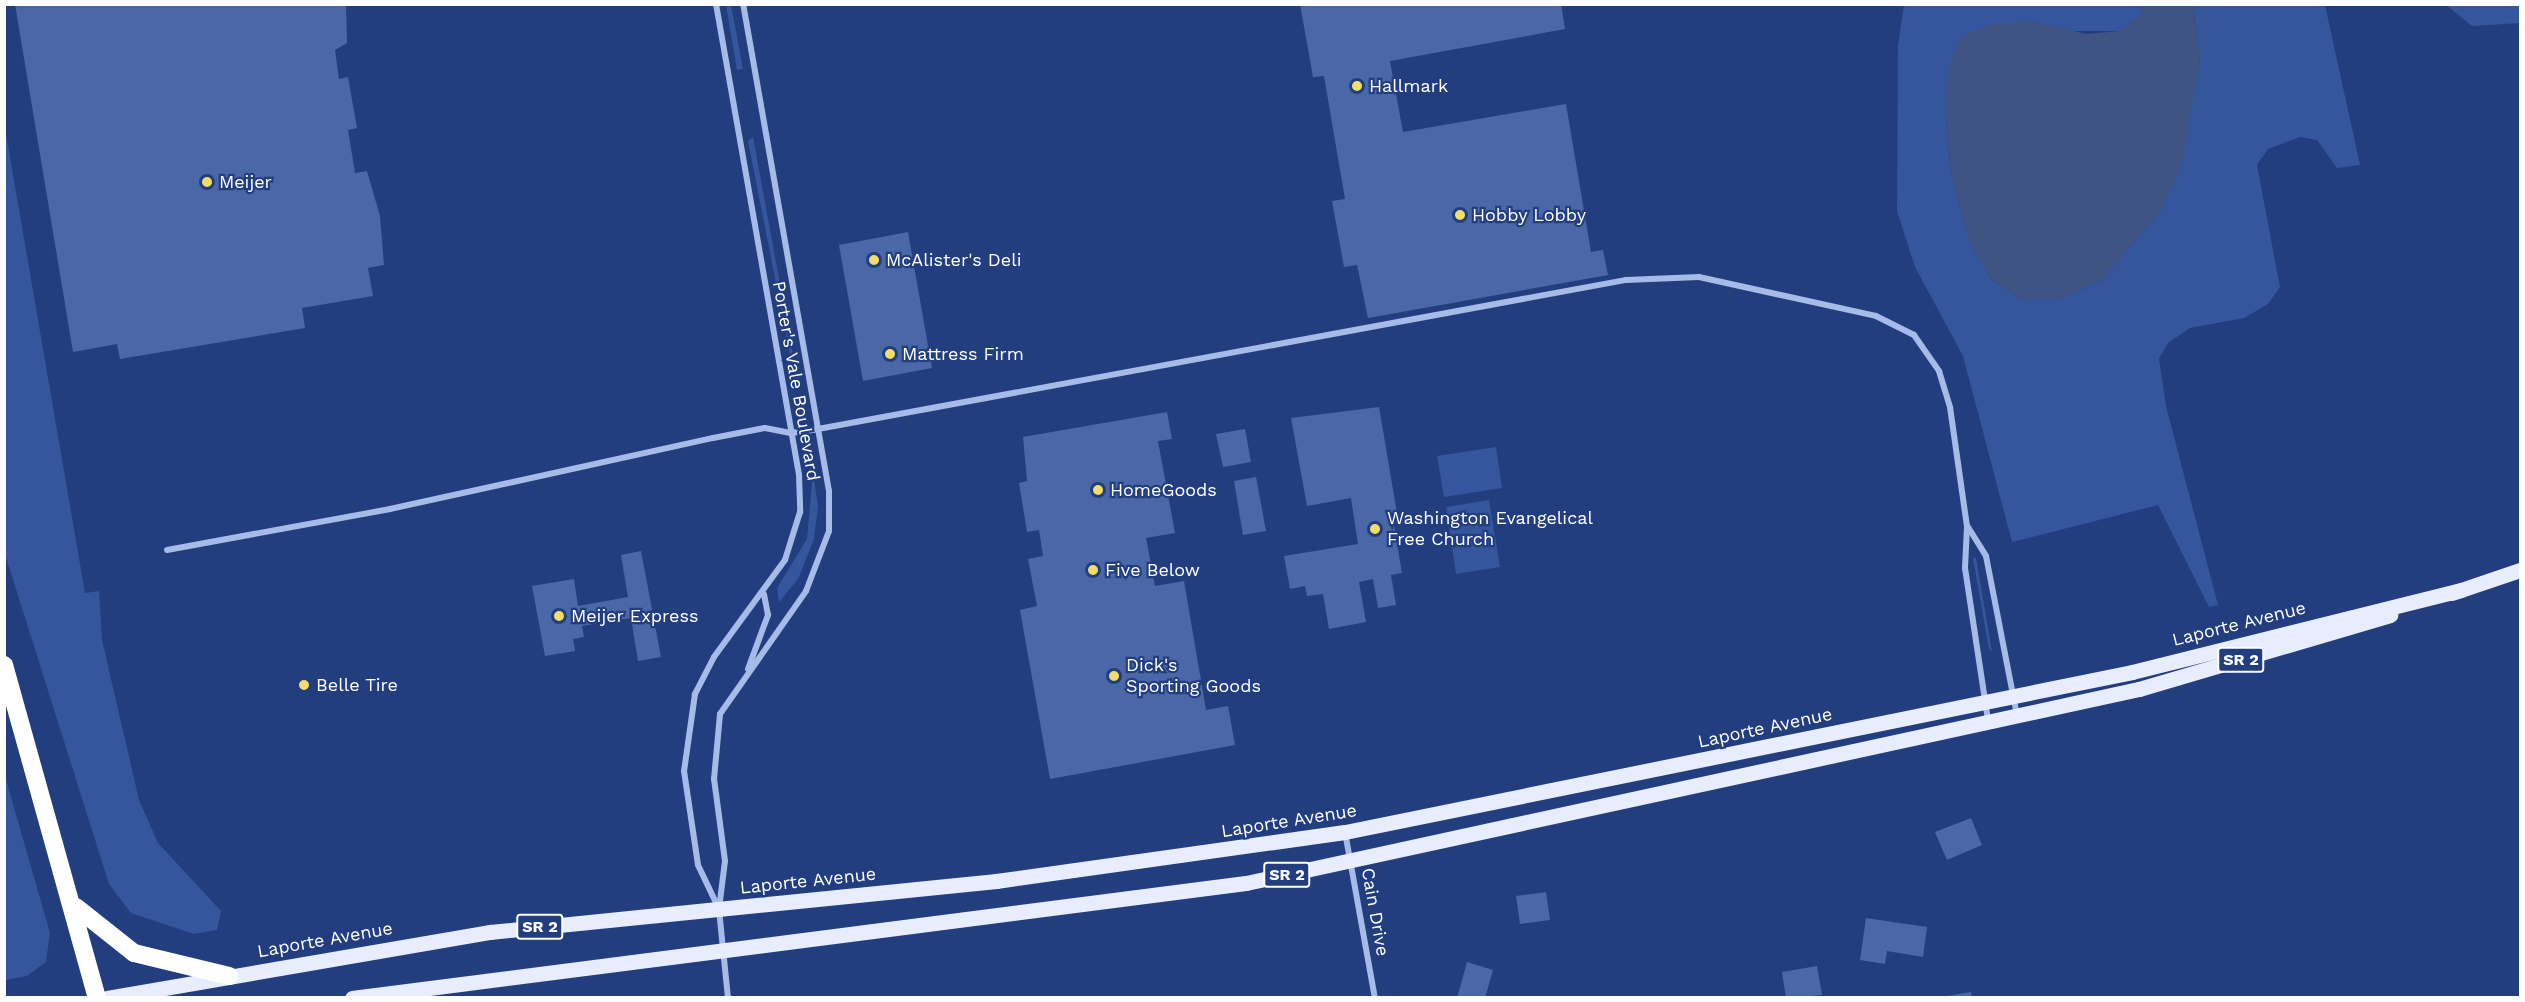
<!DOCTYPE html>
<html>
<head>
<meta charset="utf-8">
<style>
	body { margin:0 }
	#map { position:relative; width:2525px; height:1002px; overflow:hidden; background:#223e7e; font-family:"Work Sans",sans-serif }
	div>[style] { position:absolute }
	.green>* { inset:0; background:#35569c }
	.water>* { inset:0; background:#3f5483 }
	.building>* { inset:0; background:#4a68a8 }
	.minor>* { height:6px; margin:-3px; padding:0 3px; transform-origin:3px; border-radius:3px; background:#a6bbe7 }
	.primary>* { height:15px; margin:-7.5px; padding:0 7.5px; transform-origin:7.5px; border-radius:7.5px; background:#e8edfd }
	.motorway>* { height:18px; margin:-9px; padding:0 9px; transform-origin:9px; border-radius:9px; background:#fff }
	.dots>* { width:16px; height:16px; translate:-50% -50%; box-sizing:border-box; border:3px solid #223e7e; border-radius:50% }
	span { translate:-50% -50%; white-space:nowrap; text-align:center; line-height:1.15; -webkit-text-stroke:4.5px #223e7e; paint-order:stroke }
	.shield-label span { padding:2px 4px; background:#223e7e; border:2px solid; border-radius:4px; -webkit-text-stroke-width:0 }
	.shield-label { font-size:16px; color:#fff; font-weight:700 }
	.poi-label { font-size:18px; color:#fff }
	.left { translate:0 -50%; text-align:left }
	.street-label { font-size:18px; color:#fff }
	.frame { position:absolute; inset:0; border:6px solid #fff; pointer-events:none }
</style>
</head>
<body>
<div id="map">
	<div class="green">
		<div style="clip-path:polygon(726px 5px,731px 5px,743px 69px,737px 70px)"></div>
		<div style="clip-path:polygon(1904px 5px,2143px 5px,2140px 17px,2121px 31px,2066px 31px,2033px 21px,1945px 105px,1951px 174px,1970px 242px,1992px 280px,2021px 299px,2060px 299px,2100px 281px,2161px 211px,2200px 62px,2193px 5px,2325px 5px,2360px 165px,2337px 168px,2317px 140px,2300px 137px,2268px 149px,2257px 165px,2280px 287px,2268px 304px,2244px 318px,2190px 328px,2168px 343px,2159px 359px,2166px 406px,2218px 605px,2209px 607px,2158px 505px,2012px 542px,1963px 356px,1915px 267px,1897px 211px,1898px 45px)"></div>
		<div style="clip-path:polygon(2446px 5px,2520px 5px,2520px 23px,2472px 26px)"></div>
		<div style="clip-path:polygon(5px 128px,85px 593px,99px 591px,102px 640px,139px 800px,158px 843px,221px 911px,217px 930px,194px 934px,131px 913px,109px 884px,5px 554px)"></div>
		<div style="clip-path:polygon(753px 137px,798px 382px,796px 385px,748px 141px)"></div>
		<div style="clip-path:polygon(1496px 447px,1502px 488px,1444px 497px,1437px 456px)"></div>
		<div style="clip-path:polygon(813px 472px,818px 506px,814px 539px,798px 579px,779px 602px,777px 588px,807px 539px)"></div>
		<div style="clip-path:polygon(1489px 500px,1500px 567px,1456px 574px,1446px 507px)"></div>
		<div style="clip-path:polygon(1973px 558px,1976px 558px,1992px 652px,1989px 649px)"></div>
		<div style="clip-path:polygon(5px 776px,50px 933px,46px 962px,27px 976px,5px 980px)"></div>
	</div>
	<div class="water">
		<div style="clip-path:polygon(2143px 5px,2193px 5px,2200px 62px,2180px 170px,2161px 211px,2100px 281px,2060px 299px,2021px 299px,1992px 280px,1970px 242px,1951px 174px,1945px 105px,1951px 58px,1963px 35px,1997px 23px,2033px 21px,2086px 34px,2121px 31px,2140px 17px)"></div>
	</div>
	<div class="building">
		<div style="clip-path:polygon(15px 4px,346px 4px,347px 43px,335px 50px,339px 79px,348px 77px,357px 128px,348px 130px,355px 173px,367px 171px,380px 216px,384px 265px,368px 268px,373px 296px,302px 308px,305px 328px,120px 359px,117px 344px,73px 352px)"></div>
		<div style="clip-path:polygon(1300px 4px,1561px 4px,1565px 29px,1390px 61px,1403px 132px,1566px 104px,1591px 252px,1603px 250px,1608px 275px,1368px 318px,1357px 265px,1344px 267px,1332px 201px,1345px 199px,1324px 76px,1313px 77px)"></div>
		<div style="clip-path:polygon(908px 232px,932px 368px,863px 381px,839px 245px)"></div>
		<div style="clip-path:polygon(1379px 407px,1397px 513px,1392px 514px,1402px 573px,1391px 575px,1396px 605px,1378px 608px,1373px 579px,1359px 582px,1366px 622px,1329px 629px,1323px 594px,1307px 596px,1305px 586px,1290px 589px,1284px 556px,1358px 544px,1351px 498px,1307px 506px,1291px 418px)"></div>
		<div style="clip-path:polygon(1167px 412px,1172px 439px,1158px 441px,1175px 533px,1146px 538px,1155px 586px,1184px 581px,1206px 710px,1228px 706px,1235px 745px,1050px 779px,1020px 610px,1037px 606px,1028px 559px,1043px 556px,1039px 530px,1027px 532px,1019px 483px,1027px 481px,1023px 437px)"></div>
		<div style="clip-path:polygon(1245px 429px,1251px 462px,1223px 467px,1216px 434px)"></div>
		<div style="clip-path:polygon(1256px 477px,1266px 531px,1243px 535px,1234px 481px)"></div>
		<div style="clip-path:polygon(641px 551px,661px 657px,638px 661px,631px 618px,582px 626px,584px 637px,573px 639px,575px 651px,545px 656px,532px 586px,574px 579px,578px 606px,628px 597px,621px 555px)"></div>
		<div style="clip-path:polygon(1971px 818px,1982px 845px,1947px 860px,1935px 832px)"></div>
		<div style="clip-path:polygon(1546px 892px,1550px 920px,1520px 924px,1516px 896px)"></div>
		<div style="clip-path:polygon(1866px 918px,1927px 927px,1923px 957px,1887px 951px,1885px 964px,1860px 960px)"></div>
		<div style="clip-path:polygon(1467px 962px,1493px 970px,1485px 998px,1457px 998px)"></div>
		<div style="clip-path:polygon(1817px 966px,1822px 995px,1786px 998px,1782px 972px)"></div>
		<div style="clip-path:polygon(1971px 992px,1972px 998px,1947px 998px,1947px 996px)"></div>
	</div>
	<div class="minor">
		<div style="left:716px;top:4px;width:478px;rotate:80deg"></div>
		<div style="left:799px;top:475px;width:37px;rotate:88deg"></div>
		<div style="left:800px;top:512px;width:50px;rotate:107.4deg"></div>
		<div style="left:785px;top:560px;width:120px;rotate:126.2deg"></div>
		<div style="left:714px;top:657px;width:42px;rotate:117.2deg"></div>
		<div style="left:695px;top:694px;width:78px;rotate:98.1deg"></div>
		<div style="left:684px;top:771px;width:95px;rotate:81.5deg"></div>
		<div style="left:698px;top:865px;width:47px;rotate:64.5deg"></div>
		<div style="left:1968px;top:527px;width:34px;rotate:58deg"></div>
		<div style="left:1986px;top:556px;width:163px;rotate:79deg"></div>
		<div style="left:167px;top:550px;width:227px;rotate:-10.4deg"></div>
		<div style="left:390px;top:509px;width:331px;rotate:-12.4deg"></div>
		<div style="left:713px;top:438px;width:53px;rotate:-10.9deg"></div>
		<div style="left:765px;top:428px;width:26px;rotate:11deg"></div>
		<div style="left:791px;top:433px;width:27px;rotate:-8deg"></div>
		<div style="left:818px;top:429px;width:822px;rotate:-10.45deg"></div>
		<div style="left:1626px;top:280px;width:73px;rotate:-2.4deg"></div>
		<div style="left:1699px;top:277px;width:181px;rotate:12.4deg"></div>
		<div style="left:1876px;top:316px;width:42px;rotate:26.6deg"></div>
		<div style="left:1914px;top:335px;width:44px;rotate:55.2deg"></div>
		<div style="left:1939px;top:371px;width:38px;rotate:73deg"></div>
		<div style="left:1950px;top:407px;width:121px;rotate:81.9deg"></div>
		<div style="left:1967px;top:527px;width:41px;rotate:92.8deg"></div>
		<div style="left:1965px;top:568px;width:154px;rotate:81.4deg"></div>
		<div style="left:748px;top:669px;width:58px;rotate:-69.7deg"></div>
		<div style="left:768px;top:615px;width:21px;rotate:-101deg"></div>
		<div style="left:1345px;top:832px;width:169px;rotate:79.8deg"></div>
		<div style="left:728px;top:998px;width:89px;rotate:-95.8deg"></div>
		<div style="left:719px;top:909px;width:48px;rotate:-82.9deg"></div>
		<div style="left:725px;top:861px;width:83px;rotate:-97.6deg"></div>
		<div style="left:714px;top:779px;width:65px;rotate:-84.7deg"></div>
		<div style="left:720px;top:714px;width:150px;rotate:-55deg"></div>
		<div style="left:806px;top:591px;width:64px;rotate:-69deg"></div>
		<div style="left:829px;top:531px;width:40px;rotate:-90deg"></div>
		<div style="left:829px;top:491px;width:495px;rotate:-100deg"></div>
	</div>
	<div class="primary">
		<div style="left:2452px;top:593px;width:72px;rotate:-18.7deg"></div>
		<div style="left:107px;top:998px;width:389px;rotate:-9.8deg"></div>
		<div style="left:490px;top:932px;width:509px;rotate:-5.76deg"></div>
		<div style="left:996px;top:881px;width:352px;rotate:-8deg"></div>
		<div style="left:1345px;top:832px;width:803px;rotate:-11.49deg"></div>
		<div style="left:2132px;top:672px;width:340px;rotate:-14deg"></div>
		<div style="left:352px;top:998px;width:901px;rotate:-7.33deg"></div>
		<div style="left:1246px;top:883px;width:914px;rotate:-12.26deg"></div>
		<div style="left:2139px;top:689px;width:262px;rotate:-16.4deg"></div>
	</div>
	<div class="motorway">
		<div style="left:4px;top:665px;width:346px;rotate:74.4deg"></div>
		<div style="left:76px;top:907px;width:74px;rotate:38.4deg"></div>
		<div style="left:134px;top:953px;width:98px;rotate:13.6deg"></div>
	</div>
	<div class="dots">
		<div style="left:1357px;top:86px;background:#f3dd68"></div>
		<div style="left:207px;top:182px;background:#f3dd68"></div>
		<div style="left:1460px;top:215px;background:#f3dd68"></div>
		<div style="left:874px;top:260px;background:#f3dd68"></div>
		<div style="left:890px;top:354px;background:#f3dd68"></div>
		<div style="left:1098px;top:490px;background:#f3dd68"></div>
		<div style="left:1375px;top:529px;background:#f3dd68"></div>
		<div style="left:1093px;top:570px;background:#f3dd68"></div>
		<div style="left:559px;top:616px;background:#f3dd68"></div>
		<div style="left:1114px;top:676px;background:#f3dd68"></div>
		<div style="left:304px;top:685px;background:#f3dd68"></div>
	</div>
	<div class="shield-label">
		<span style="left:2241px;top:660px">SR 2</span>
		<span style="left:1287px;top:875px">SR 2</span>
		<span style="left:540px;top:927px">SR 2</span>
	</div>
	<div class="poi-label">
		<span class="left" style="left:1369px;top:86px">Hallmark</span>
		<span class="left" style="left:219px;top:182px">Meijer</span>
		<span class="left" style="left:1472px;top:215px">Hobby Lobby</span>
		<span class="left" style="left:886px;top:260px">McAlister's Deli</span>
		<span class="left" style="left:902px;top:354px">Mattress Firm</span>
		<span class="left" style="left:1110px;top:490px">HomeGoods</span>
		<span class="left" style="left:1387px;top:529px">Washington Evangelical<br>Free Church</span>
		<span class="left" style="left:1105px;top:570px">Five Below</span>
		<span class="left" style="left:571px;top:616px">Meijer Express</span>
		<span class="left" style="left:1126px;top:676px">Dick's<br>Sporting Goods</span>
		<span class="left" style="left:316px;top:685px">Belle Tire</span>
	</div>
	<div class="street-label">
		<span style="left:796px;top:381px;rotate:80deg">Porter's Vale Boulevard</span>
		<span style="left:2239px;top:624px;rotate:-14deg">Laporte Avenue</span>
		<span style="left:1765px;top:728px;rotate:-12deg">Laporte Avenue</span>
		<span style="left:1289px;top:821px;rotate:-9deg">Laporte Avenue</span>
		<span style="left:808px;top:881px;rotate:-6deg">Laporte Avenue</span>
		<span style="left:1375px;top:912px;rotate:80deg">Cain Drive</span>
		<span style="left:325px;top:940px;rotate:-10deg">Laporte Avenue</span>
	</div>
	<div class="frame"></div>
</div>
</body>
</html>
